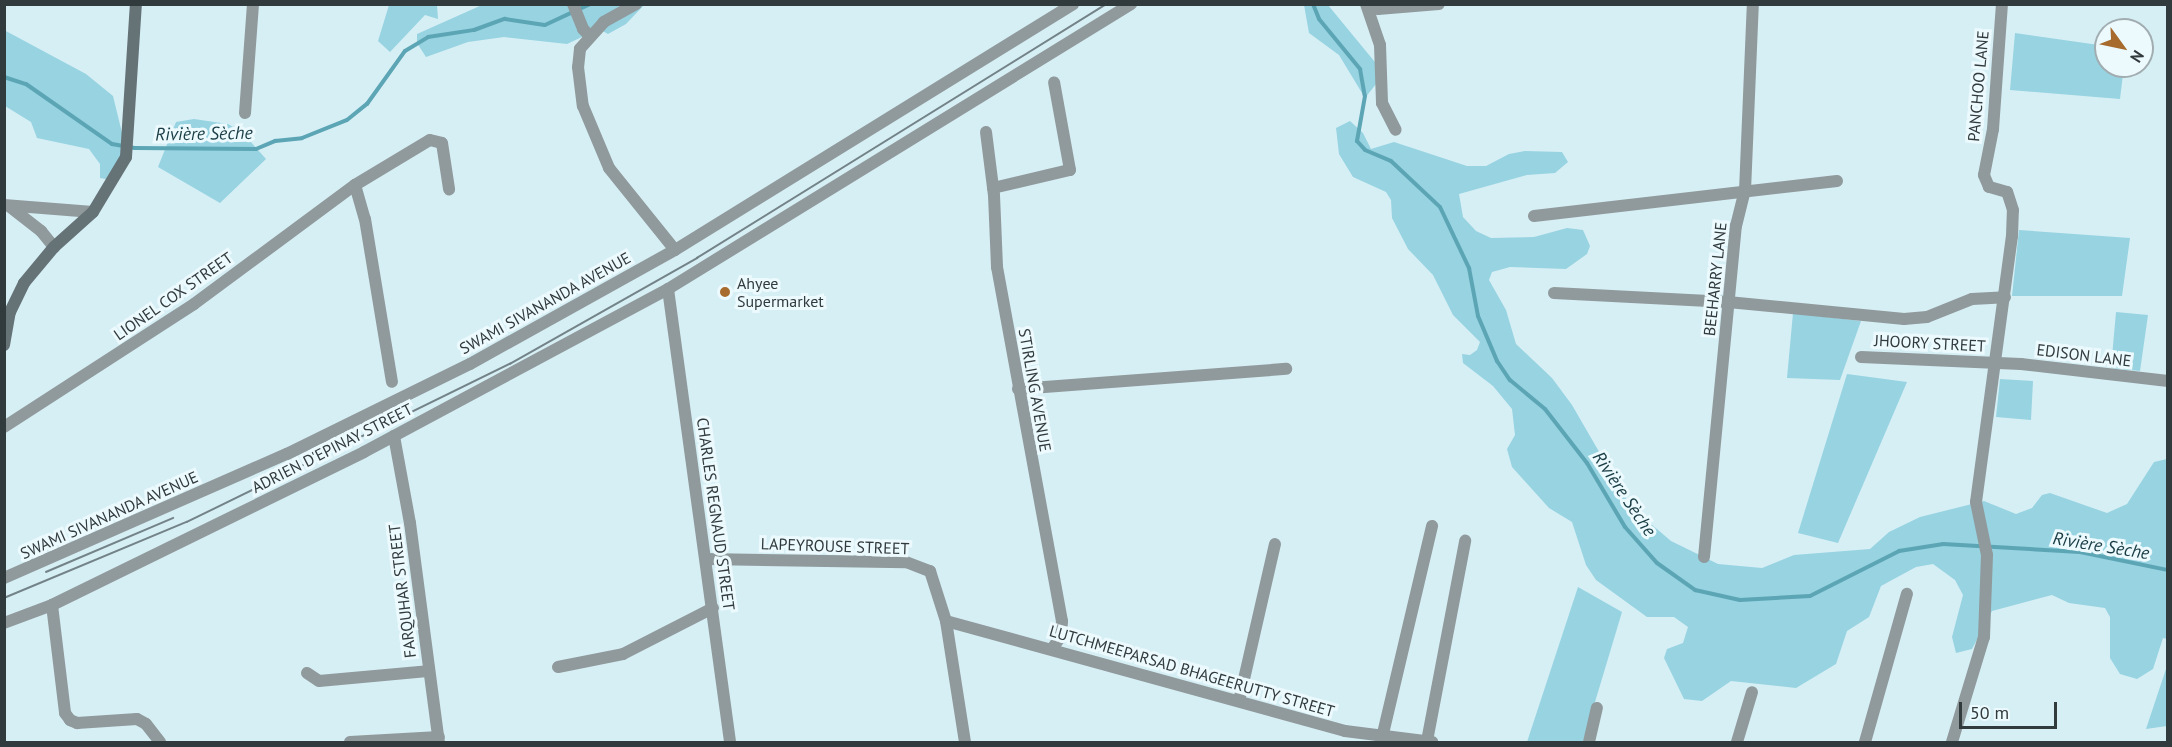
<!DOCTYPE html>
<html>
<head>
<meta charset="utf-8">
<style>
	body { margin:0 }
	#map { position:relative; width:2172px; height:747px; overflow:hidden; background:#d6eff5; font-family:"PT Sans",sans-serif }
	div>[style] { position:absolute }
	.green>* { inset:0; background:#97d3e1 }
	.stream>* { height:4px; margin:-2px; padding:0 2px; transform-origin:2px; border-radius:2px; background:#5ca5b5 }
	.minor>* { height:12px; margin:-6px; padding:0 6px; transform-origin:6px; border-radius:6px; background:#909a9c }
	.tertiary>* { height:12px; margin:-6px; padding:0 6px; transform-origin:6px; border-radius:6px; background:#909a9c }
	.secondary>* { height:12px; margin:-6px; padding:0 6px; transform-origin:6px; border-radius:6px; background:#657377 }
	.tram>* { height:1.5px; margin:-0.75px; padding:0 0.75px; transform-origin:0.75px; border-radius:0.75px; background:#738387 }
	.dots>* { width:16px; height:16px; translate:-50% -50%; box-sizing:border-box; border:3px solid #ecfafe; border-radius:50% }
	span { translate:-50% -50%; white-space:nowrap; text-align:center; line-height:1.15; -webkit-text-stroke:6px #ecfafe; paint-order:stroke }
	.street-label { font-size:16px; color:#313a3d }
	.poi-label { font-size:16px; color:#313a3d }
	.left { translate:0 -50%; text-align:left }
	.water-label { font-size:18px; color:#193c44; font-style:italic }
	.frame { position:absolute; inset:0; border:6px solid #313a3d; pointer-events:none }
	.north { position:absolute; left:2094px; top:18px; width:60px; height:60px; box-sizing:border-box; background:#ecfafe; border:2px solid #a1adb1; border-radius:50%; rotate:123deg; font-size:16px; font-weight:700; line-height:24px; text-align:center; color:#313a3d }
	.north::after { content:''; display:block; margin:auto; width:21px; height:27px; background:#a76b2d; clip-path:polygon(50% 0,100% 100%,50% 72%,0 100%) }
	.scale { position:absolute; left:1959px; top:702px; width:98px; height:27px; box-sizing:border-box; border:3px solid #313a3d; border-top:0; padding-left:8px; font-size:18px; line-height:21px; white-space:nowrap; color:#313a3d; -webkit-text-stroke:4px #ecfafe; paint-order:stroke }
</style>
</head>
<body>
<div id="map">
	<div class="green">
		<div style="clip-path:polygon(389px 5px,437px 5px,438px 19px,425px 15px,390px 52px,378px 41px)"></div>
		<div style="clip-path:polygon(482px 5px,644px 5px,626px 24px,608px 34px,599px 29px,567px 44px,504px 37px,468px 42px,426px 57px,417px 43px,417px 34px)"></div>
		<div style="clip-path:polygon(1304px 5px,1328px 5px,1379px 67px,1380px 79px,1365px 98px,1339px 55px,1309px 33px)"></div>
		<div style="clip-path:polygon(4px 30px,86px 74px,113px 96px,126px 149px,111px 180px,100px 178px,100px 164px,89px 149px,37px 138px,31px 122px,5px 106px)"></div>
		<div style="clip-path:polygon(2015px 33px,2106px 46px,2106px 66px,2124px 66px,2120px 99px,2010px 90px)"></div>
		<div style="clip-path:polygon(194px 119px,228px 124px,243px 133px,266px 159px,220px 203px,158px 167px,176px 122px)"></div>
		<div style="clip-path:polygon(1350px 121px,1363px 133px,1371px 149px,1394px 142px,1467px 166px,1486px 166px,1509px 154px,1525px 151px,1562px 152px,1568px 162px,1555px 173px,1527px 175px,1459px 194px,1463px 217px,1476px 231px,1491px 238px,1534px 237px,1567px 228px,1583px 230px,1590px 246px,1587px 254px,1566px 269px,1510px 267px,1492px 272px,1489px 280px,1506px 310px,1516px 344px,1552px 378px,1572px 405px,1631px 507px,1671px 541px,1718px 564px,1762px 568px,1794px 555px,1870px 549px,1889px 532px,1920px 517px,1984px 501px,2016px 514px,2032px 508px,2042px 495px,2050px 493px,2107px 513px,2127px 504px,2154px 462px,2167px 459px,2167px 639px,2163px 638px,2153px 669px,2137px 679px,2120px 674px,2110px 658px,2110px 617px,2105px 608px,2069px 603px,2052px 595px,1992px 611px,1972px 649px,1956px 653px,1952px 637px,1963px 595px,1955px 580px,1933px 564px,1916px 567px,1881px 586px,1869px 617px,1847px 631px,1836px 664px,1796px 688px,1731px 681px,1702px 701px,1684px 699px,1664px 658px,1667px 649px,1683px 643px,1688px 627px,1674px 617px,1647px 617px,1596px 580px,1586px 565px,1572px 522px,1549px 508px,1512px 467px,1507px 449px,1515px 435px,1512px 409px,1493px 386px,1463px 363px,1462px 354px,1470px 355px,1477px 350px,1480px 342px,1453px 315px,1433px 275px,1408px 249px,1392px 218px,1391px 200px,1386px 192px,1353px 177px,1339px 154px,1336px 128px)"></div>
		<div style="clip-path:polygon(2019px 230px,2130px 238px,2122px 296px,2012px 296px)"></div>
		<div style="clip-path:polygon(2116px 312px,2148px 315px,2140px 371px,2111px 368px)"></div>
		<div style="clip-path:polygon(1793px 313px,1861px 321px,1840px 380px,1787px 378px)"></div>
		<div style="clip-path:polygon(1847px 374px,1907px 382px,1838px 543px,1798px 533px)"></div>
		<div style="clip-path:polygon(2000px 379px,2033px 381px,2031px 420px,1996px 417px)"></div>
		<div style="clip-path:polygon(1578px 587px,1622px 612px,1583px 742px,1527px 742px)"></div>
		<div style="clip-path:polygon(2167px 666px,2167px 726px,2146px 729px)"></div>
	</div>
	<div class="stream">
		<div style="left:1313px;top:4px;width:16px;rotate:68deg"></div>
		<div style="left:1319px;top:19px;width:65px;rotate:50.6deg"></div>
		<div style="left:1360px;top:69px;width:27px;rotate:80deg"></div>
		<div style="left:1365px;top:96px;width:46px;rotate:100.1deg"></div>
		<div style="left:1357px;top:141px;width:12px;rotate:48deg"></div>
		<div style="left:1365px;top:150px;width:28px;rotate:23deg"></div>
		<div style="left:1391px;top:161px;width:67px;rotate:43.2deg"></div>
		<div style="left:1440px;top:207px;width:68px;rotate:64.6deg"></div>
		<div style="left:1469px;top:268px;width:49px;rotate:79.4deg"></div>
		<div style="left:1478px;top:316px;width:49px;rotate:67.1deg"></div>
		<div style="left:1497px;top:361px;width:23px;rotate:56deg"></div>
		<div style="left:1510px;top:380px;width:45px;rotate:39.6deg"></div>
		<div style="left:1545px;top:409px;width:68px;rotate:52.1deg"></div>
		<div style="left:1587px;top:463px;width:74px;rotate:59.3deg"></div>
		<div style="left:1625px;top:527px;width:48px;rotate:48.4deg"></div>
		<div style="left:1657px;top:563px;width:47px;rotate:35.4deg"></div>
		<div style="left:1695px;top:590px;width:46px;rotate:12.5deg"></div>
		<div style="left:1740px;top:600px;width:70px;rotate:-3.3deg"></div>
		<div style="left:1810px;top:596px;width:100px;rotate:-26.8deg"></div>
		<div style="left:1899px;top:551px;width:45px;rotate:-9deg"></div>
		<div style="left:1943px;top:544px;width:137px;rotate:3.3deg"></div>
		<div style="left:2080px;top:552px;width:90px;rotate:11.6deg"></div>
		<div style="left:4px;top:77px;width:23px;rotate:18deg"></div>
		<div style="left:26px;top:84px;width:105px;rotate:34.9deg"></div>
		<div style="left:112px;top:144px;width:23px;rotate:10deg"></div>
		<div style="left:135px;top:148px;width:121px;rotate:0.5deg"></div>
		<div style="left:256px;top:149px;width:21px;rotate:-23deg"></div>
		<div style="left:275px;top:141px;width:27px;rotate:-6deg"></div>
		<div style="left:302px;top:138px;width:48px;rotate:-21.8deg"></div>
		<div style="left:347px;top:120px;width:26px;rotate:-39deg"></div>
		<div style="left:367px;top:104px;width:65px;rotate:-54.4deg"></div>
		<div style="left:405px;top:51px;width:27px;rotate:-31deg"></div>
		<div style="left:428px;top:37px;width:47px;rotate:-8.7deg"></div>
		<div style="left:474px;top:30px;width:33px;rotate:-20deg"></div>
		<div style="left:505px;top:19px;width:40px;rotate:8.5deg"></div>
		<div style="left:545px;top:25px;width:50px;rotate:-25deg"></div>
	</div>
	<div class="minor">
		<div style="left:573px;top:4px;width:27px;rotate:68deg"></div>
		<div style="left:583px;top:29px;width:8px;rotate:45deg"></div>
		<div style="left:636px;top:4px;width:37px;rotate:151deg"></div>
		<div style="left:604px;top:22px;width:36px;rotate:132deg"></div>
		<div style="left:580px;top:49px;width:18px;rotate:96deg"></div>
		<div style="left:578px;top:67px;width:39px;rotate:83deg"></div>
		<div style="left:583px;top:106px;width:67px;rotate:67.2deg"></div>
		<div style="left:609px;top:168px;width:105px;rotate:51.2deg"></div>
		<div style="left:1366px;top:4px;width:43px;rotate:71.1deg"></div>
		<div style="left:1380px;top:45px;width:58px;rotate:88deg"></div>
		<div style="left:1382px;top:103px;width:30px;rotate:63deg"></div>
		<div style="left:1367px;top:4px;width:12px;rotate:24deg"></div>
		<div style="left:1378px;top:9px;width:61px;rotate:-4.7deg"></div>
		<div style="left:245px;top:113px;width:109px;rotate:-85.8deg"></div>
		<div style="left:986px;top:132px;width:64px;rotate:82.8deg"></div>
		<div style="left:994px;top:195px;width:72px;rotate:87.6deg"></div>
		<div style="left:997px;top:267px;width:360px;rotate:79.6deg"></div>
		<div style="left:1062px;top:621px;width:15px;rotate:94deg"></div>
		<div style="left:1061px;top:636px;width:16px;rotate:125deg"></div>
		<div style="left:355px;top:185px;width:35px;rotate:74deg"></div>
		<div style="left:365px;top:219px;width:165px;rotate:80.6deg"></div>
		<div style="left:993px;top:188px;width:79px;rotate:-13.2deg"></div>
		<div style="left:1070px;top:170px;width:89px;rotate:-100.3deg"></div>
		<div style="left:1534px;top:216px;width:305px;rotate:-6.6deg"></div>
		<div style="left:1554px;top:293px;width:174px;rotate:3deg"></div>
		<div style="left:1728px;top:302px;width:177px;rotate:5.5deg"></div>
		<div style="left:1904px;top:319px;width:23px;rotate:-5deg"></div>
		<div style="left:1927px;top:317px;width:48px;rotate:-21.8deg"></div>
		<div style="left:1972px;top:299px;width:33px;rotate:-3deg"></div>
		<div style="left:1861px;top:357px;width:160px;rotate:2.5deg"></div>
		<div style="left:2021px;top:364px;width:148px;rotate:6.6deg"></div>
		<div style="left:1018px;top:389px;width:269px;rotate:-4.3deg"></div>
		<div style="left:4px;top:427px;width:226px;rotate:-32.9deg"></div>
		<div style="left:194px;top:304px;width:200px;rotate:-36.5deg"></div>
		<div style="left:355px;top:185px;width:87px;rotate:-31deg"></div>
		<div style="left:430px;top:140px;width:12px;rotate:14deg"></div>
		<div style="left:442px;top:143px;width:47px;rotate:81.3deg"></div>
		<div style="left:394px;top:436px;width:88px;rotate:79.6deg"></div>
		<div style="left:410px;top:523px;width:221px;rotate:82.5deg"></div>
		<div style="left:1704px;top:557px;width:333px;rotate:-84.5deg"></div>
		<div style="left:1736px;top:226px;width:36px;rotate:-76deg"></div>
		<div style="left:1745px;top:191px;width:187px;rotate:-87.6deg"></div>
		<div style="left:706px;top:559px;width:200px;rotate:0.9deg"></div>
		<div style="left:906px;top:562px;width:26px;rotate:21deg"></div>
		<div style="left:930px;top:571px;width:52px;rotate:72.3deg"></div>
		<div style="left:946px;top:621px;width:122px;rotate:81.1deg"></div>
		<div style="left:52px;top:605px;width:109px;rotate:83.1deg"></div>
		<div style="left:65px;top:713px;width:9px;rotate:54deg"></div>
		<div style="left:70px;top:720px;width:8px;rotate:23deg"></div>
		<div style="left:77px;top:723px;width:60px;rotate:-3.8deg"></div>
		<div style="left:137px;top:719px;width:10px;rotate:29deg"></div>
		<div style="left:146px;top:724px;width:23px;rotate:52deg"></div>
		<div style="left:946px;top:621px;width:414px;rotate:15.4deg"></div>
		<div style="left:1345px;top:731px;width:88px;rotate:7.2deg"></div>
		<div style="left:4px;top:623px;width:51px;rotate:-20.6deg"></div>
		<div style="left:52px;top:605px;width:347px;rotate:-26.1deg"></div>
		<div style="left:364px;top:452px;width:345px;rotate:-28.2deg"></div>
		<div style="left:668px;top:289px;width:457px;rotate:82.2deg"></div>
		<div style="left:558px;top:667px;width:66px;rotate:-11.3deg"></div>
		<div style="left:623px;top:654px;width:101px;rotate:-27.1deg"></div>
		<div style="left:307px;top:673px;width:14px;rotate:34deg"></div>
		<div style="left:319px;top:681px;width:109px;rotate:-5.2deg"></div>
		<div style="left:1239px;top:701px;width:161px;rotate:-77.1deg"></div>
		<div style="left:1427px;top:741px;width:204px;rotate:-79.2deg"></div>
		<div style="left:350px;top:742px;width:89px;rotate:-3.2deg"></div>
		<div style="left:1381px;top:742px;width:222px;rotate:-76.7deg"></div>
		<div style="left:1589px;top:742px;width:35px;rotate:-77deg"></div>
		<div style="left:1737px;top:742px;width:52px;rotate:-73.3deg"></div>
		<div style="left:1865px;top:742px;width:154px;rotate:-74.2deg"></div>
		<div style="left:1952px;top:742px;width:110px;rotate:-73.1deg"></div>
		<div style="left:1984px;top:637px;width:82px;rotate:-87.9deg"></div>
		<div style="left:1987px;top:555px;width:54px;rotate:-101.7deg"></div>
		<div style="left:1976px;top:502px;width:268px;rotate:-82.3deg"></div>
		<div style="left:2012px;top:236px;width:26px;rotate:-88deg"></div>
		<div style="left:2013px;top:210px;width:19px;rotate:-108deg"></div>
		<div style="left:2007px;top:192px;width:19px;rotate:-164deg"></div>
		<div style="left:1989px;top:187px;width:13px;rotate:-113deg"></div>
		<div style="left:1984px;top:175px;width:47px;rotate:-78.9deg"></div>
		<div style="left:1993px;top:129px;width:125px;rotate:-85.9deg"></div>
	</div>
	<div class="tertiary">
		<div style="left:4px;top:205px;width:89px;rotate:4.5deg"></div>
		<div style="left:9px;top:206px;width:41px;rotate:38deg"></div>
		<div style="left:41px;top:231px;width:21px;rotate:51deg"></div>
		<div style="left:668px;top:289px;width:544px;rotate:-31.61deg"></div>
		<div style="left:4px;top:578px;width:309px;rotate:-23.7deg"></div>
		<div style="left:287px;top:454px;width:204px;rotate:-26.2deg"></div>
		<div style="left:470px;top:364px;width:235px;rotate:-29.1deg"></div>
		<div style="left:675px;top:250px;width:468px;rotate:-31.7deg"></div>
	</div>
	<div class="secondary">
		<div style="left:4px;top:345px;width:34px;rotate:-80deg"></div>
		<div style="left:10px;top:312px;width:32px;rotate:-64deg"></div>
		<div style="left:24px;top:283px;width:47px;rotate:-50.2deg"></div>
		<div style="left:54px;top:247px;width:52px;rotate:-41.9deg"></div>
		<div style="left:93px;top:212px;width:64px;rotate:-59deg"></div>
		<div style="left:126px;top:157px;width:153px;rotate:-86.3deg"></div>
	</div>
	<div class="tram">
		<div style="left:46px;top:572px;width:138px;rotate:-23deg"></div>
		<div style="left:4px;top:598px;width:198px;rotate:-22.6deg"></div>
		<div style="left:187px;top:522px;width:360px;rotate:-26.1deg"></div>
		<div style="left:510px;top:364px;width:215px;rotate:-29.5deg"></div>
		<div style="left:697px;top:258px;width:482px;rotate:-31.8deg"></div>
	</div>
	<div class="dots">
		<div style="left:725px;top:292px;background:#a76b2d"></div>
	</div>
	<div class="street-label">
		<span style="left:1978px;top:86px;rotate:-85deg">PANCHOO LANE</span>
		<span style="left:1715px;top:279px;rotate:-84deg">BEEHARRY LANE</span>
		<span style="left:173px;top:296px;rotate:-35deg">LIONEL COX STREET</span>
		<span style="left:545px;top:303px;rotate:-29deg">SWAMI SIVANANDA AVENUE</span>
		<span style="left:1930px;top:343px;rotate:3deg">JHOORY STREET</span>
		<span style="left:2084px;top:355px;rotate:7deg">EDISON LANE</span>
		<span style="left:1035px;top:390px;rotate:80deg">STIRLING AVENUE</span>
		<span style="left:332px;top:448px;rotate:-27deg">ADRIEN D'EPINAY STREET</span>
		<span style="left:716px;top:514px;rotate:82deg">CHARLES REGNAUD STREET</span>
		<span style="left:109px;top:515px;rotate:-24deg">SWAMI SIVANANDA AVENUE</span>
		<span style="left:835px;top:546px;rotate:2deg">LAPEYROUSE STREET</span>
		<span style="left:402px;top:591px;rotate:-97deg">FARQUHAR STREET</span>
		<span style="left:1192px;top:671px;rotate:16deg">LUTCHMEEPARSAD BHAGEERUTTY STREET</span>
	</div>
	<div class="poi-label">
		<span class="left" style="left:737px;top:292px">Ahyee<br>Supermarket</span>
	</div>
	<div class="water-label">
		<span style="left:204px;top:134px;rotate:-1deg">Rivière Sèche</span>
		<span style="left:1624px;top:494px;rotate:56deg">Rivière Sèche</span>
		<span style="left:2101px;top:546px;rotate:9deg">Rivière Sèche</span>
	</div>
	<div class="frame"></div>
	<div class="north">N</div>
	<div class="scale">50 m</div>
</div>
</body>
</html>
